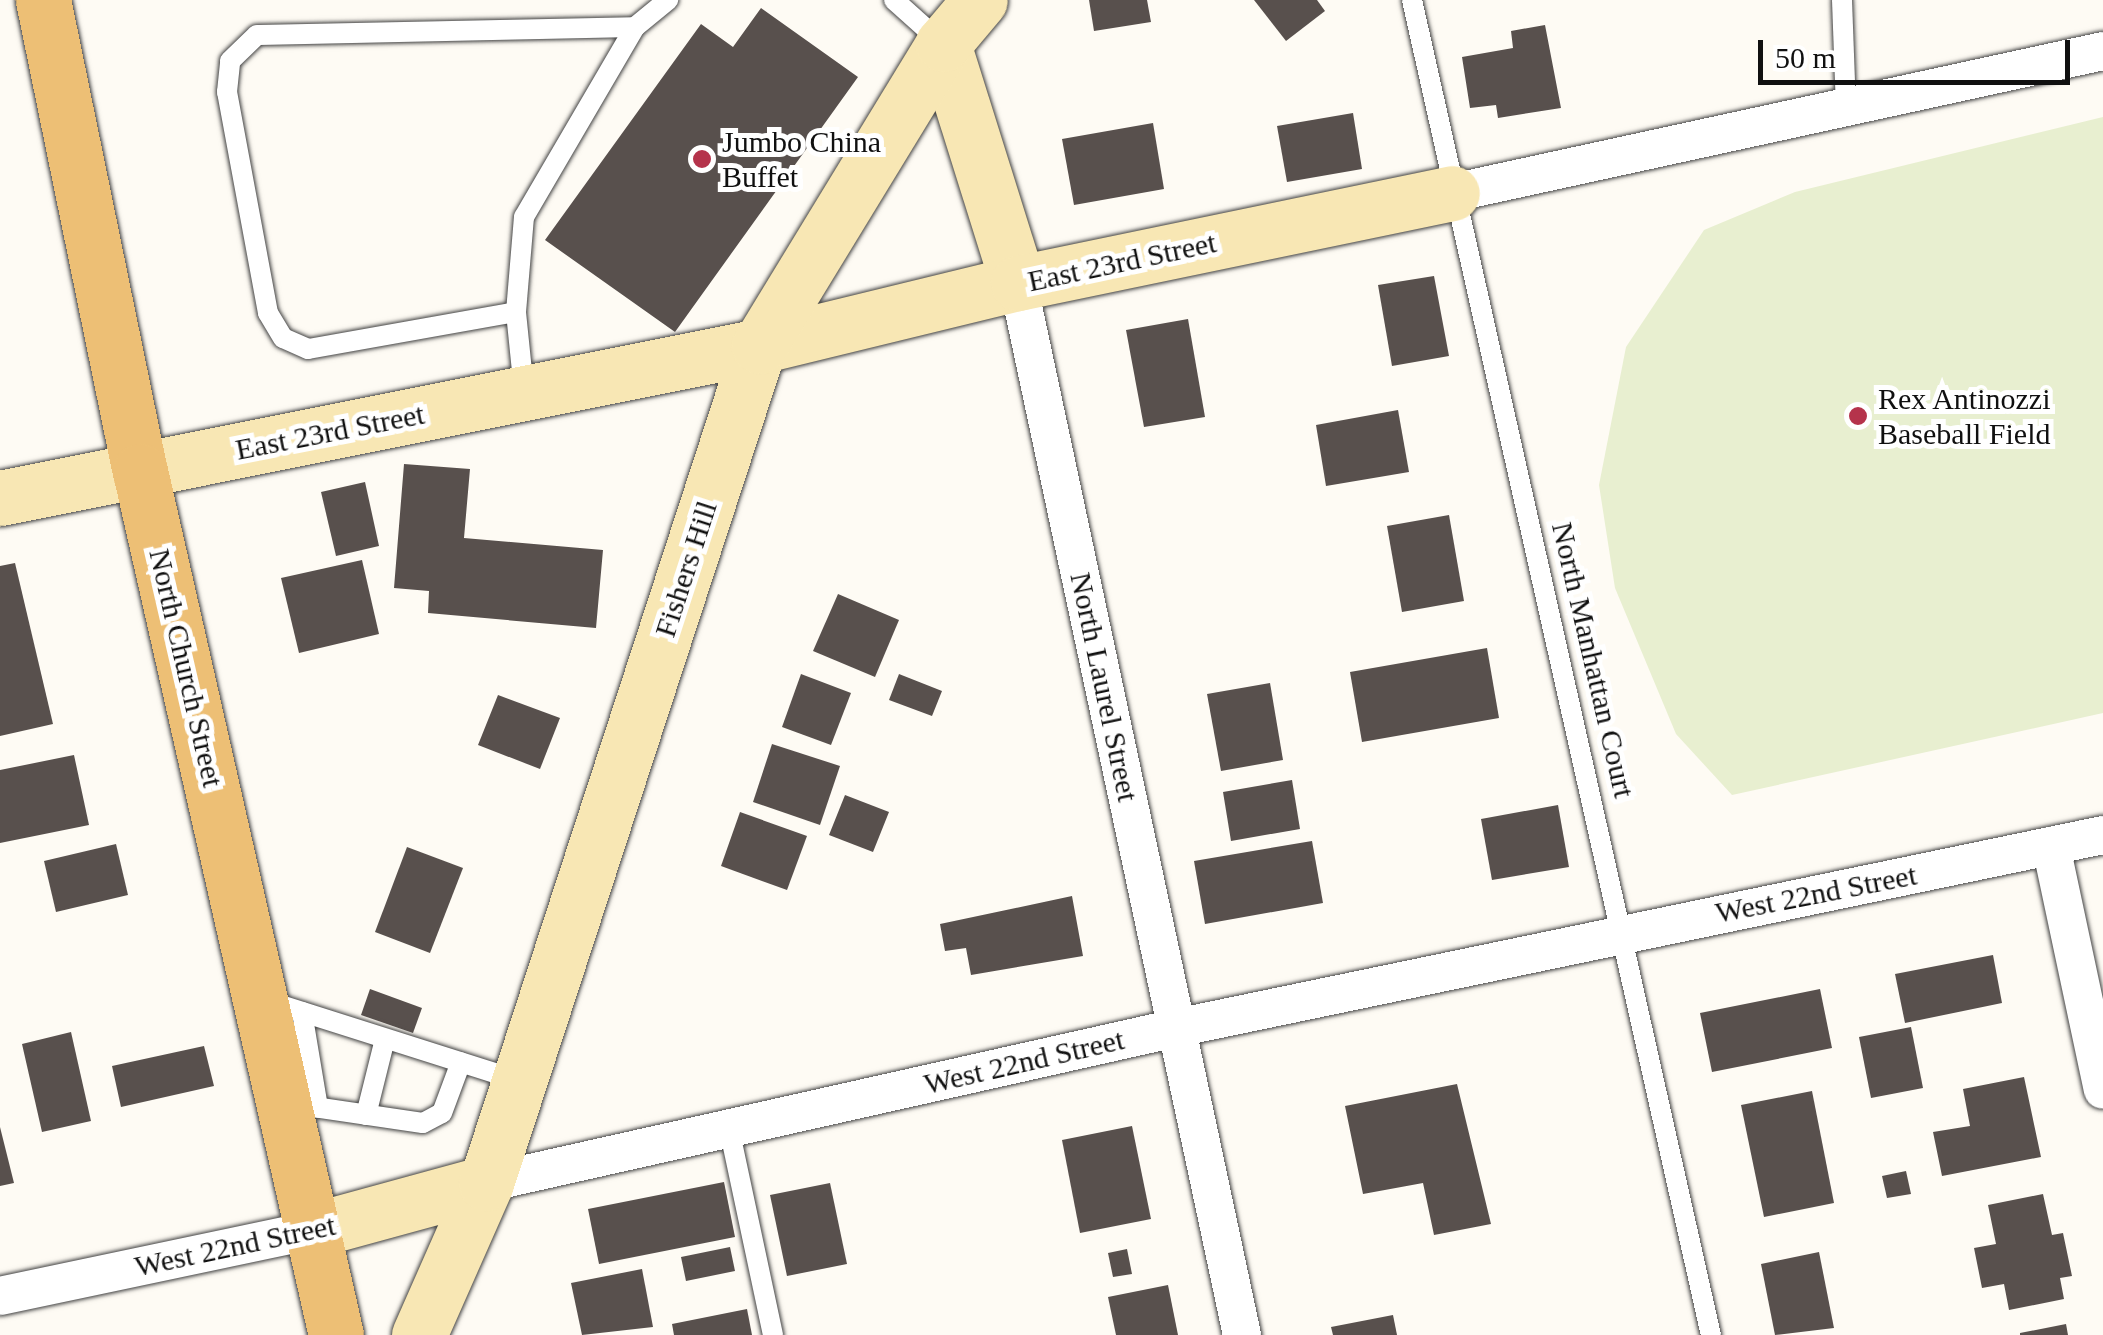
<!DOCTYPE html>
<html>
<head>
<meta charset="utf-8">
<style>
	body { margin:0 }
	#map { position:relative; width:2103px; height:1335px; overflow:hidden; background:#fefbf4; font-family:"Times New Roman",serif }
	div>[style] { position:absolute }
	.pitch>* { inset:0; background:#e8efd0 }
	.building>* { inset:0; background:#58504d }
	.roads { filter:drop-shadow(0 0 2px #434343) drop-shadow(0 0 2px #434343) }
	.lane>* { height:20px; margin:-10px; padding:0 10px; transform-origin:10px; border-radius:10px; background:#fff }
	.street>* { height:38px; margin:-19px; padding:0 19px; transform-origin:19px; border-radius:19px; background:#fff }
	.secondary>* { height:55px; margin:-27.5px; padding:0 27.5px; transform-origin:27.5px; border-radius:27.5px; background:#f8e7b4 }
	.primary>* { height:55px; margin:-27.5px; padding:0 27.5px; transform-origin:27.5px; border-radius:27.5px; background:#edbf75 }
	.dots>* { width:28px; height:28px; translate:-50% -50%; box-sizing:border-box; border:5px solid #fff; border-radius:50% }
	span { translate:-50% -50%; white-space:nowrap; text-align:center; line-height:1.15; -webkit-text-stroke:10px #fff; paint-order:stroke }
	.poi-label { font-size:30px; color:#101010 }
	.left { translate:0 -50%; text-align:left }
	.street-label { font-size:30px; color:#101010 }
	.scale { position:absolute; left:1758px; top:40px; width:312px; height:45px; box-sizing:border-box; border:5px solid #101010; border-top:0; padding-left:12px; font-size:30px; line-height:35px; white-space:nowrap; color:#101010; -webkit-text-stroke:8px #fff; paint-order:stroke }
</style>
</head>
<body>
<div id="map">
	<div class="pitch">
		<div style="clip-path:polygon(2103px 117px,2103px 713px,1732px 795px,1676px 734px,1615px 588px,1599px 485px,1626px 347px,1704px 230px,1795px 192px)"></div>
	</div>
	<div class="building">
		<div style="clip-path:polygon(1089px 0,1147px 0,1151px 22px,1094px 31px)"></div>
		<div style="clip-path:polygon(1254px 0,1317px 0,1325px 11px,1286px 41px)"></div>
		<div style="clip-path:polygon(761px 8px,858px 77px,675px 332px,545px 240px,701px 24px,733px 47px)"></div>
		<div style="clip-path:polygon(1545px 25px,1561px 108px,1498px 118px,1496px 105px,1470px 108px,1462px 57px,1513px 48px,1511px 31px)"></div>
		<div style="clip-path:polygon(1353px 113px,1362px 169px,1287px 182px,1277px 126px)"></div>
		<div style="clip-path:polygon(1153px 123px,1164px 189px,1074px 205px,1062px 139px)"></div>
		<div style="clip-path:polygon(1434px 276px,1449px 356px,1392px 366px,1378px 285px)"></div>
		<div style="clip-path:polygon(1188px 319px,1205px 417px,1144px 427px,1126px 330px)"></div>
		<div style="clip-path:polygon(1398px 410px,1409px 472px,1326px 486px,1316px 425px)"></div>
		<div style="clip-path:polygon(404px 464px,470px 469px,464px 538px,603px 550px,596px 628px,428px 613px,429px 591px,394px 588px)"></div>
		<div style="clip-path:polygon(365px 482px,379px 546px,336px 556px,321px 492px)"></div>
		<div style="clip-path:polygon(1449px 515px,1464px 601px,1402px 612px,1387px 526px)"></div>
		<div style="clip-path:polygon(362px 560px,379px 634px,299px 653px,281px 578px)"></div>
		<div style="clip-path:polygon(15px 563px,53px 724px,0 736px,0 566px)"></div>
		<div style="clip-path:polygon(838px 594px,899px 620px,875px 677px,813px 651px)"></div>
		<div style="clip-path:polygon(1487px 648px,1499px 718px,1362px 742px,1350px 672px)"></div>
		<div style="clip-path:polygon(801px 674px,851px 693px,831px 745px,782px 727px)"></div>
		<div style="clip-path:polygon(899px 674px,942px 691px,932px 716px,889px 700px)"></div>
		<div style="clip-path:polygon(1270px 683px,1283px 760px,1221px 771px,1207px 694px)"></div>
		<div style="clip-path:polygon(498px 695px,560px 718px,540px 769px,478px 745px)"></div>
		<div style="clip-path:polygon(772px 744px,840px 766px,820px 825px,753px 802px)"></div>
		<div style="clip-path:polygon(74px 755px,89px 825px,0 843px,0 770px)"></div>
		<div style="clip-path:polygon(1292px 780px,1300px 829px,1231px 841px,1223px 792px)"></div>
		<div style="clip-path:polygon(845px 795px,889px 812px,873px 852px,829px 835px)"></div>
		<div style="clip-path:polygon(1558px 805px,1569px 867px,1492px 880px,1481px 819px)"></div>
		<div style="clip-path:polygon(740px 812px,807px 836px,787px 890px,721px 866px)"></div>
		<div style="clip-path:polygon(1312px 841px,1323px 903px,1205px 924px,1194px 861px)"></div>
		<div style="clip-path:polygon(116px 844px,128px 895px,56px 912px,44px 861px)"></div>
		<div style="clip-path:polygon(407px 847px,463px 868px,430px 953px,375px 932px)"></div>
		<div style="clip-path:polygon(1072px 896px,1083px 956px,971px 975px,966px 948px,945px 951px,940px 924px)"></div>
		<div style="clip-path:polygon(1993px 955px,2002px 1003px,1905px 1023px,1895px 974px)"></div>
		<div style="clip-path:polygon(370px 989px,422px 1008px,413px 1033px,361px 1015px)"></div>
		<div style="clip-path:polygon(1820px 989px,1832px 1048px,1712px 1072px,1700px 1013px)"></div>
		<div style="clip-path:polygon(1911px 1027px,1923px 1088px,1871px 1098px,1859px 1037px)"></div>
		<div style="clip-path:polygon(71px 1032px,91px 1121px,42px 1132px,22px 1044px)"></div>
		<div style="clip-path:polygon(204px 1046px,214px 1086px,121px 1107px,112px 1066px)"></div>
		<div style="clip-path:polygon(2024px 1077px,2041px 1157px,1942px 1176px,1933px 1132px,1970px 1126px,1963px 1089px)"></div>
		<div style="clip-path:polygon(1457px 1084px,1491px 1224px,1434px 1235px,1423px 1183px,1363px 1194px,1345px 1106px)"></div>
		<div style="clip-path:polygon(1812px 1091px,1834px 1203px,1764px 1217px,1741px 1105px)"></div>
		<div style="clip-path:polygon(1132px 1126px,1151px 1219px,1080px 1233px,1062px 1140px)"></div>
		<div style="clip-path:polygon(0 1127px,14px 1183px,0 1186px)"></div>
		<div style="clip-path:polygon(1906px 1171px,1911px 1194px,1887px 1198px,1882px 1176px)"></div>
		<div style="clip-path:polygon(724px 1182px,735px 1237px,599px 1264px,588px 1209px)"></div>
		<div style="clip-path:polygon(830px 1183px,847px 1264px,787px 1276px,770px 1195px)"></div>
		<div style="clip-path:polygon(2043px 1194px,2052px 1235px,2063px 1233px,2072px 1276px,2060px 1278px,2064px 1299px,2009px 1310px,2004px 1284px,1982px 1288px,1974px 1248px,1996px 1244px,1988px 1205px)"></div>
		<div style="clip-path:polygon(730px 1247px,735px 1271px,686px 1281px,681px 1257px)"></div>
		<div style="clip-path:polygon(1127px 1249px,1132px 1274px,1113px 1277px,1108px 1253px)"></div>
		<div style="clip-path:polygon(1819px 1252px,1834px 1328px,1775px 1335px,1761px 1264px)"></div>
		<div style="clip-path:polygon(642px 1269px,653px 1327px,582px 1335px,571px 1283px)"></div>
		<div style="clip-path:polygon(1168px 1285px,1178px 1335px,1116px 1335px,1108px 1297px)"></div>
		<div style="clip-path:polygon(747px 1309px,752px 1335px,674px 1335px,672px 1324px)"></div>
		<div style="clip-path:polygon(1393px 1315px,1397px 1335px,1333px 1335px,1331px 1327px)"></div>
		<div style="clip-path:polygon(2066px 1324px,2068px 1335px,2020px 1335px,2020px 1333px)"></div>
	</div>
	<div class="roads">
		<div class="lane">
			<div style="left:894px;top:0;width:64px;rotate:41.9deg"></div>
			<div style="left:1412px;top:0;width:1368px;rotate:77.38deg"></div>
			<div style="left:1842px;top:0;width:107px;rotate:87.9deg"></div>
			<div style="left:516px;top:312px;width:211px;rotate:169.9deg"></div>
			<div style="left:308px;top:349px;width:27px;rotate:-156deg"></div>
			<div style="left:283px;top:338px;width:29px;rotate:-121deg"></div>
			<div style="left:268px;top:313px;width:225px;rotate:-100.5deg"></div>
			<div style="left:227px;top:92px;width:31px;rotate:-84deg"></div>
			<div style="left:230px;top:61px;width:37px;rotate:-44deg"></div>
			<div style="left:257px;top:35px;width:378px;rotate:-1.2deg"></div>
			<div style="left:524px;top:391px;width:79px;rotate:-95.8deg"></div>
			<div style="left:516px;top:312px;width:95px;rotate:-85.2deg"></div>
			<div style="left:524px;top:217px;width:220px;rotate:-59.7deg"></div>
			<div style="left:635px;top:27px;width:43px;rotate:-39.3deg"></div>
			<div style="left:268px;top:1001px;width:261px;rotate:17.6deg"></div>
			<div style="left:302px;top:1012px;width:97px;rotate:80.5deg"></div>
			<div style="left:287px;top:1103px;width:137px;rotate:8.4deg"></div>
			<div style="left:423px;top:1123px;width:21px;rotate:-28deg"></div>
			<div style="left:442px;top:1113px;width:54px;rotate:-69.6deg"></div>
			<div style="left:366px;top:1115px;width:78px;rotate:-76deg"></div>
			<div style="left:729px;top:1128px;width:212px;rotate:78deg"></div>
		</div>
		<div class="street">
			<div style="left:1452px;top:193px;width:666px;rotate:-12.3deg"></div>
			<div style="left:1018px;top:283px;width:1076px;rotate:77.98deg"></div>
			<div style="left:2051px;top:846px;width:249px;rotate:78deg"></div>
			<div style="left:486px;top:1183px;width:707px;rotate:-12.66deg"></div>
			<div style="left:1176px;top:1028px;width:947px;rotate:-11.76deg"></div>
			<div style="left:0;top:1296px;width:321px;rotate:-11.9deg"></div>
		</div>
		<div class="secondary">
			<div style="left:943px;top:44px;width:250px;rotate:72.6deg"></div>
			<div style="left:0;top:498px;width:774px;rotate:-11.32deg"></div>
			<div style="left:759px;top:346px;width:267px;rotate:-13.7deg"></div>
			<div style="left:1018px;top:283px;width:443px;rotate:-11.7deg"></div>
			<div style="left:314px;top:1230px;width:178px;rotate:-15.3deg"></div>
			<div style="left:419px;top:1335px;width:166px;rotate:-66.2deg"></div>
			<div style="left:486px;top:1183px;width:880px;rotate:-71.94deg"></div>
			<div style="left:759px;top:346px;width:354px;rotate:-58.6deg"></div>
			<div style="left:943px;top:44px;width:57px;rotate:-49.9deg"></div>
		</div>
		<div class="primary">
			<div style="left:43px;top:0;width:481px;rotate:78.4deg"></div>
			<div style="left:140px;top:471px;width:886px;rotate:77.22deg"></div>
		</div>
	</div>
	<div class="dots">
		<div style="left:702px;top:159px;background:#b5334b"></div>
		<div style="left:1858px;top:416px;background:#b5334b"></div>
	</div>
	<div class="poi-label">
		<span class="left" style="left:722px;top:159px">Jumbo China<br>Buffet</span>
		<span class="left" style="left:1878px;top:416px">Rex Antinozzi<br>Baseball Field</span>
	</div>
	<div class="street-label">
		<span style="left:1122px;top:262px;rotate:-12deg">East 23rd Street</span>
		<span style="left:330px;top:432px;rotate:-11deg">East 23rd Street</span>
		<span style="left:686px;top:569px;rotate:-72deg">Fishers Hill</span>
		<span style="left:1593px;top:660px;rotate:77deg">North Manhattan Court</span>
		<span style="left:186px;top:668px;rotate:77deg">North Church Street</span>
		<span style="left:1104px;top:687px;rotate:78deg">North Laurel Street</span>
		<span style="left:1816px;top:894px;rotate:-11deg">West 22nd Street</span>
		<span style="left:1024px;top:1062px;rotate:-13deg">West 22nd Street</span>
		<span style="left:235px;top:1246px;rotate:-12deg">West 22nd Street</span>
	</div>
	<div class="scale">50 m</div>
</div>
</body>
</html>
